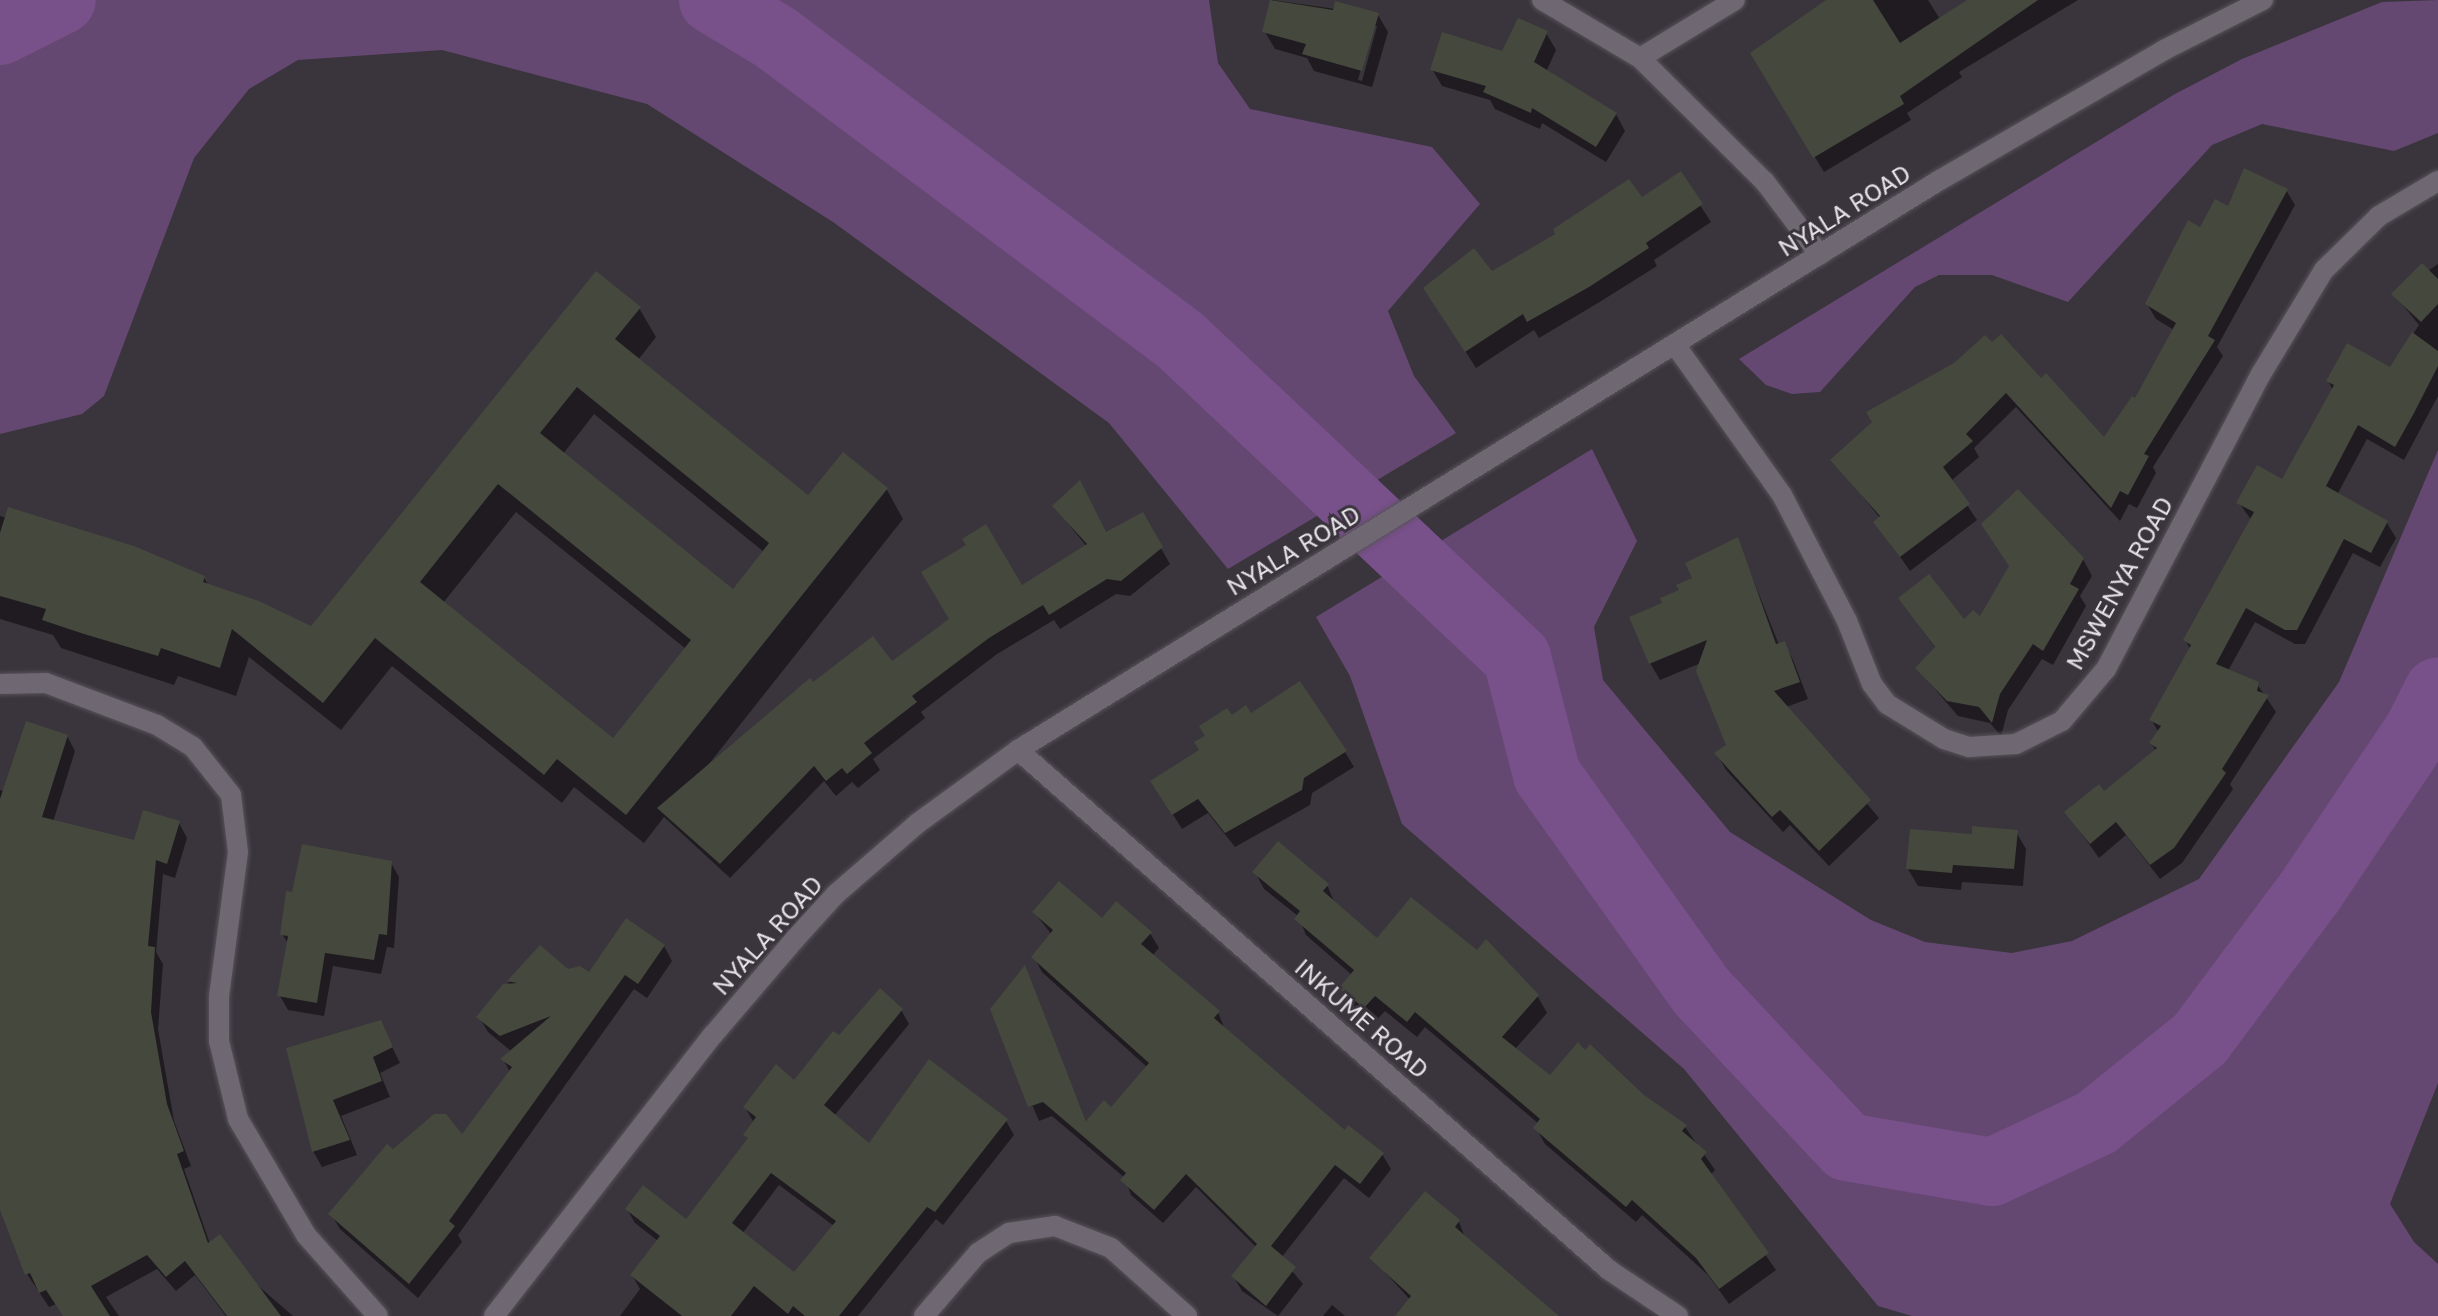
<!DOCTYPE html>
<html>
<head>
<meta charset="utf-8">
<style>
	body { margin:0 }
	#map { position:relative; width:2438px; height:1316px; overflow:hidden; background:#3a343c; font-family:"Golos Text",sans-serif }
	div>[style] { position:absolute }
	.green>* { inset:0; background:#644871 }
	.shadow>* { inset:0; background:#0007 }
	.river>* { height:68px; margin:-34px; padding:0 34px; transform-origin:34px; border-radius:34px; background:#78508a }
	.building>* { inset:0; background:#45483d }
	.roads { filter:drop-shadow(0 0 2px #575259) drop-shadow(0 0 2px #575259) }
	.street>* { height:20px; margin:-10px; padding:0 10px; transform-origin:10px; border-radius:10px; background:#6f6872 }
	.secondary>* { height:20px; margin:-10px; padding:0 10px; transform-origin:10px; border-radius:10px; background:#6f6872 }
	span { translate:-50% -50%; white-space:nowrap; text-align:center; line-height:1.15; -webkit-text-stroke:6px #3a343c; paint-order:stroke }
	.street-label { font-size:24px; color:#e3dfe5 }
</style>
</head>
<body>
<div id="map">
	<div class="green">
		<div style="clip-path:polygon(0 0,1209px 0,1218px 63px,1250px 109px,1432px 147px,1480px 204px,1388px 311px,1414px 376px,1456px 433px,1228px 569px,1109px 423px,833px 222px,647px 104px,442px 50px,298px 60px,249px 89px,194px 158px,104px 396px,82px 414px,0 434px)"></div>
		<div style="clip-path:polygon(2438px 0,2438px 133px,2394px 151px,2262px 124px,2212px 145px,2068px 302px,1992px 275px,1939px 275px,1915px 287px,1820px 392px,1792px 394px,1766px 385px,1739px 359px,2175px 94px,2242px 59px,2382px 2px)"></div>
		<div style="clip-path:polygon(1592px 449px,1637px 541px,1594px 627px,1603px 680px,1730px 832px,1871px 920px,1925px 942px,2012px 953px,2072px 941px,2199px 879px,2339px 682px,2438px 450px,2438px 1083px,2390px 1204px,2414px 1242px,2438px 1264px,2438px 1316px,1912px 1316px,1878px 1306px,1684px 1069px,1402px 824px,1350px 676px,1316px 617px)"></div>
	</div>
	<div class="shadow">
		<div style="clip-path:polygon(evenodd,1272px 0,1378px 15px,1388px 32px,1372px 87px,1314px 71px,1307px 58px,1275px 49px,1265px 32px,1272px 0,1373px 26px,1377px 26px,1362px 81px,1358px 80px,1373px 26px)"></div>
		<div style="clip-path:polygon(1831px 0,1928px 0,1940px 19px,1972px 0,2078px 0,1959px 72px,1962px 77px,1907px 113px,1911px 120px,1824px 172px,1752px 54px)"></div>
		<div style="clip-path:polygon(1546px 33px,1556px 50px,1546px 72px,1616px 114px,1625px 131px,1606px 162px,1542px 123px,1540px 129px,1495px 109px,1490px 100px,1442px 86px,1432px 69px,1503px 53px)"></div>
		<div style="clip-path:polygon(1680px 174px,1711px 222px,1654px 260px,1657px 266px,1598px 303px,1539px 338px,1534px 330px,1476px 368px,1436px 305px,1642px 200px)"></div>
		<div style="clip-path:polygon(2286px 190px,2295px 205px,2217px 347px,2223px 356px,2153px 467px,2156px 473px,2137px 508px,2129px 504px,2120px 521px,2016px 407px,1974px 448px,1979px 457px,1951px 481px,1977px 520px,1910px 571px,1876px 522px,1880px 518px,1833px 460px,1874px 423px,2041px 381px,2104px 441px,2136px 401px,2174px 330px,2156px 319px,2147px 304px,2201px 230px,2229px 208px)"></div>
		<div style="clip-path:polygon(2438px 264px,2438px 396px,2404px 460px,2367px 439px,2337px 495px,2387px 523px,2396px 538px,2380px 567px,2353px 553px,2305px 644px,2295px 644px,2255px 622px,2228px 671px,2257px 684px,2276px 712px,2230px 784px,2233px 789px,2182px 863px,2160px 879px,2126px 835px,2099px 858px,2067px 813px,2104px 794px,2156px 751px,2151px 743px,2159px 733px,2151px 719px,2191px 650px,2185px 640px,2252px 521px,2239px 503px,2283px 482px,2333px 390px,2328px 381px,2390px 369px,2419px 325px,2394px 294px)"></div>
		<div style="clip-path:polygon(evenodd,639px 308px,656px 337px,638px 360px,808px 498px,843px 455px,887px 490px,903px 519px,705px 769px,813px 685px,892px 664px,1087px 547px,1054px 506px,1106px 535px,1142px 515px,1170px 564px,1130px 596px,1116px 594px,1060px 629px,1054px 620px,997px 654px,921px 712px,925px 718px,873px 759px,880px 770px,858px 788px,852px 782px,836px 796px,824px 781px,730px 878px,664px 817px,644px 843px,574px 787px,562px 803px,392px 666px,341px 730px,249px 657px,236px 696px,178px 676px,174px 685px,61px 648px,53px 635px,0 619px,0 516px,204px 578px,209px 586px,311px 628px,639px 308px,594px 414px,764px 552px,733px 591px,563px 454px,594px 414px,639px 308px,516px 512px,686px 649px,613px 741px,443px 603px,516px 512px)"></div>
		<div style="clip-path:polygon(1737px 539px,1779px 645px,1784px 643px,1793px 660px,1808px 699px,1786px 707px,1879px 818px,1829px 866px,1790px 825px,1783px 832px,1726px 770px,1717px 754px,1728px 746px,1701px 663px,1660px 680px,1650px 663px,1665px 604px)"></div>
		<div style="clip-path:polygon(2083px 559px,2092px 576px,2080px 596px,2086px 606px,2053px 665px,2042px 659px,2008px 710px,2001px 736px,1990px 723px,1958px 716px,1917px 668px,1936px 649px,1900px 599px,1963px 622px,1980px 619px)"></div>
		<div style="clip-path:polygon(1251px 716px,1345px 752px,1354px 767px,1312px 793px,1310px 805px,1235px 847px,1208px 813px,1182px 829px,1162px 797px,1232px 717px)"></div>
		<div style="clip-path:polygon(67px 736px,75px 751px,53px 822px,136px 842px,179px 823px,187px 838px,175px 878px,163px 874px,156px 952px,163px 964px,158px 1029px,174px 1121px,191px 1166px,184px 1169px,210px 1244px,293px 1316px,226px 1316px,195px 1275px,176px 1291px,157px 1269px,106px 1297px,119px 1316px,64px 1316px,56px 1304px,49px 1307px,27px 1274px,0 1205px,0 790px,5px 792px)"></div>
		<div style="clip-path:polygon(2016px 832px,2026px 849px,2023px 886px,1962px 882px,1961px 890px,1918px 886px,1908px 869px,1973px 837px)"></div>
		<div style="clip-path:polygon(391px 863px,399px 877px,394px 948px,387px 947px,381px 974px,333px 966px,324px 1016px,288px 1010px,280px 996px,289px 945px,282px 934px)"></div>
		<div style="clip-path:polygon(1255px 872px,1327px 885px,1335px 904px,1378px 940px,1478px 952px,1538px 997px,1547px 1013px,1515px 1049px,1550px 1078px,1642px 1096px,1685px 1127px,1715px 1170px,1710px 1175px,1776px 1270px,1729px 1304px,1708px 1275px,1642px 1215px,1636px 1222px,1545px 1144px,1536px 1128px,1539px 1124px,1425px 1027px,1417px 1037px,1385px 1011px,1374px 1023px,1351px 1004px,1342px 988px,1352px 975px,1306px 935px,1298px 916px,1264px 889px)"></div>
		<div style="clip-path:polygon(1034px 912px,1150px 933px,1159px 948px,1152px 956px,1218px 1012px,1225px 1030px,1345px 1133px,1382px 1154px,1391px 1169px,1369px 1198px,1344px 1178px,1281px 1258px,1303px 1284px,1278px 1316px,1242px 1291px,1233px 1276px,1257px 1248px,1196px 1187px,1163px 1223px,1131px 1195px,1125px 1178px,1052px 1116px,1039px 1121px,992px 1010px,1025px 969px,1087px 1123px,1111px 1110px,1148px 1068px,1042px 972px,1034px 957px,1052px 935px)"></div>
		<div style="clip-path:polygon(664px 946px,672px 961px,647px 998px,634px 989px,458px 1235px,462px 1242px,418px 1298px,340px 1229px,331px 1214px,393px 1152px,462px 1137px,510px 1072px,503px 1059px,512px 1052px,488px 1032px,479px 1017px,510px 981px,567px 971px,589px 975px)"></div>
		<div style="clip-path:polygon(evenodd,901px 1010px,909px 1024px,834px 1116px,869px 1146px,1006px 1121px,1014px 1135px,943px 1225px,936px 1219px,858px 1316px,620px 1316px,640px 1289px,632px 1275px,658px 1241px,635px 1223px,627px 1209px,686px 1222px,749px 1141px,746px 1135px,753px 1121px,745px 1107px,794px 1082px,839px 1038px,901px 1010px,779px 1185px,834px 1226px,794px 1275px,742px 1234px,779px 1185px)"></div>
		<div style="clip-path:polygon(380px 1023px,400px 1063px,380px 1073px,390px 1097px,341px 1116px,357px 1155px,322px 1167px,313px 1151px,289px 1050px)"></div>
		<div style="clip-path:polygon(1459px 1222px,1466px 1240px,1556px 1316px,1425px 1316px,1372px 1258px)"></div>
		<div style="clip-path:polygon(1332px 1305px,1345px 1316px,1323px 1316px)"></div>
	</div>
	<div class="river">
		<div style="left:713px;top:0;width:74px;rotate:31.1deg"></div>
		<div style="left:776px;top:38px;width:504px;rotate:36.78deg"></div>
		<div style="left:1180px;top:340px;width:463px;rotate:43.3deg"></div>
		<div style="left:1517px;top:658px;width:121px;rotate:75.6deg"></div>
		<div style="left:1547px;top:775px;width:267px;rotate:54.5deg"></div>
		<div style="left:1702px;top:992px;width:212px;rotate:46.9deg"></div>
		<div style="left:1847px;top:1147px;width:147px;rotate:9.8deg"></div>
		<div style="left:1992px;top:1172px;width:115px;rotate:-25.2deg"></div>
		<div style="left:2096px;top:1123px;width:134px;rotate:-38.9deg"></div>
		<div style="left:2200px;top:1039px;width:182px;rotate:-53.3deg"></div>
		<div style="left:2309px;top:893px;width:197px;rotate:-56.1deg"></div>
		<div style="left:2419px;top:729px;width:42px;rotate:-63.4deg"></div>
		<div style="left:0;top:31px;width:69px;rotate:-26.6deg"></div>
	</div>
	<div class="building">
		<div style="clip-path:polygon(1270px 0,1333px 10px,1335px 1px,1379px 13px,1362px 71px,1302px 54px,1306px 44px,1262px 32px)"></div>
		<div style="clip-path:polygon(1826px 0,1873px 0,1900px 43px,1967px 0,2038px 0,1900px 96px,1904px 104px,1813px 158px,1750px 53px)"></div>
		<div style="clip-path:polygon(1518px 18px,1548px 31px,1534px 62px,1617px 113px,1596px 147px,1532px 108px,1531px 113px,1483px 92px,1486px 86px,1430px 70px,1442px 32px,1502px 51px)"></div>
		<div style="clip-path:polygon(2244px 168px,2288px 189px,2208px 336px,2215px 340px,2144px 454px,2149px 456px,2128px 495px,2120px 491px,2111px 508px,2006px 393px,1966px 434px,1973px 441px,1943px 467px,1970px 504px,1900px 557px,1873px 522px,1880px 516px,1830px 460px,1872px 422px,1866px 412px,1954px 363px,1985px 335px,1992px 342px,2001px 334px,2041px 378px,2046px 373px,2104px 437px,2132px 396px,2135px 398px,2176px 323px,2145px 304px,2188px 220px,2200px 227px,2215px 199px,2228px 206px)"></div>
		<div style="clip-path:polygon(1681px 171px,1703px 204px,1646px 243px,1649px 248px,1589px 287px,1527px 322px,1523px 314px,1465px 352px,1423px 288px,1474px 248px,1492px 271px,1555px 234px,1553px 229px,1629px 179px,1642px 197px)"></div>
		<div style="clip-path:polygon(2422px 263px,2438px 279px,2438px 304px,2421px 322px,2391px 294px)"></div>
		<div style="clip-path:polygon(evenodd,596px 271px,641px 307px,615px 339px,808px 495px,843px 452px,888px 488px,626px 815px,557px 759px,544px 775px,375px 638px,323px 703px,232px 629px,220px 668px,161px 648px,158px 656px,84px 634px,42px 620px,46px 609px,0 596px,0 533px,8px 507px,134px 546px,205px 576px,203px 582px,259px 601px,311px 626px,596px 271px,577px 387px,769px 543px,733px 589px,540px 433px,577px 387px,596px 271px,498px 484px,691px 640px,613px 738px,420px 582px,498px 484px)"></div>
		<div style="clip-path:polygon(2412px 332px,2438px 351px,2438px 366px,2414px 413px,2395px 447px,2358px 425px,2326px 486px,2388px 521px,2371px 553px,2344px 539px,2297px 630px,2285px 630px,2246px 608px,2216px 664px,2259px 682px,2257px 691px,2269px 695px,2222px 769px,2226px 773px,2174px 848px,2150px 865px,2116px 822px,2090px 844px,2064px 812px,2099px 784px,2104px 791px,2157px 748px,2149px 743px,2161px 726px,2149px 720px,2191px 645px,2183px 640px,2254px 512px,2236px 503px,2257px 465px,2282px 479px,2334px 385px,2326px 381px,2347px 343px,2390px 367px)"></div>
		<div style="clip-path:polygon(1080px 480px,1106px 532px,1143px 512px,1163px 547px,1121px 581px,1107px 579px,1049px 615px,1043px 605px,989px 638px,912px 696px,917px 702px,864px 743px,872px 753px,847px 774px,842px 768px,826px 781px,814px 766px,720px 864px,657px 808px,810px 678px,813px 682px,873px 636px,892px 661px,949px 619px,921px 572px,966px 545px,962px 539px,986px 524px,1022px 585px,1087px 544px,1052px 506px)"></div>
		<div style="clip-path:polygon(2018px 489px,2084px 558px,2070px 584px,2079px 589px,2043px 651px,2033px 644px,2000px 694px,1992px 723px,1979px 707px,1947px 701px,1915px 668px,1935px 647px,1898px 598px,1929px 574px,1964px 619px,1973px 610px,1980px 616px,2009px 566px,1981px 524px)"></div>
		<div style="clip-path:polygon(1738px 537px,1776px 644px,1785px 641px,1800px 682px,1774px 691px,1871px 800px,1819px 851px,1780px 810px,1772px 817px,1714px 753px,1726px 745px,1696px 671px,1707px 640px,1649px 664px,1629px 617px,1662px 603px,1660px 598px,1679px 590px,1676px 585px,1692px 578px,1685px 563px)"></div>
		<div style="clip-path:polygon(1300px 681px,1347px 751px,1304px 778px,1302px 790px,1225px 833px,1198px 799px,1172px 815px,1150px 781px,1199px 750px,1194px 742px,1205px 736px,1199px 726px,1227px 708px,1232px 715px,1246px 705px,1251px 713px)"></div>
		<div style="clip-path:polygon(26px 721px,68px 735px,42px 817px,134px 840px,143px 810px,180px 821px,167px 864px,156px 860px,148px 946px,155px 947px,151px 1012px,167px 1104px,184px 1151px,177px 1154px,208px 1243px,220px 1234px,281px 1316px,227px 1316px,185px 1261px,166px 1277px,147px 1255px,91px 1286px,110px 1316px,63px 1316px,46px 1290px,39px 1293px,30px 1273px,25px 1275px,0 1210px,0 799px)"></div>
		<div style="clip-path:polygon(1972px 826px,2018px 830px,2014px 869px,1953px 865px,1952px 873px,1906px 869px,1910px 829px,1972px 834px)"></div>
		<div style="clip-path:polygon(1278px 841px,1329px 884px,1323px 891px,1377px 938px,1411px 897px,1477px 950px,1486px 939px,1539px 995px,1502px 1037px,1550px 1075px,1578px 1042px,1585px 1050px,1590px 1044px,1644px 1095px,1687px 1125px,1682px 1131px,1707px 1152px,1701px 1159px,1769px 1253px,1719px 1289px,1696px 1258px,1632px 1200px,1626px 1207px,1533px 1128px,1540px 1119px,1415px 1012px,1407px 1022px,1375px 996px,1364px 1008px,1339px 988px,1354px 970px,1294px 919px,1300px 911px,1252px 872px)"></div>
		<div style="clip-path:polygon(302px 844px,392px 861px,387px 935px,379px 934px,374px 960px,325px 953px,317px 1003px,277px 996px,288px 936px,280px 935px,286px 891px,292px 892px)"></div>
		<div style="clip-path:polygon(1059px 881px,1102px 918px,1116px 901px,1152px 932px,1141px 944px,1220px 1011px,1214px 1018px,1345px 1130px,1348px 1125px,1384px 1153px,1360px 1184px,1335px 1165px,1271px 1246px,1296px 1267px,1266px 1306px,1231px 1276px,1257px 1244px,1186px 1174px,1154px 1210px,1120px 1180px,1126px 1173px,1043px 1102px,1028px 1107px,990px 1009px,1025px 965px,1086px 1121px,1104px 1100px,1111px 1107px,1149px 1063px,1031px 957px,1053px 930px,1032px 912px)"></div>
		<div style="clip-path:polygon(626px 918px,665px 945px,638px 984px,625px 975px,449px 1221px,455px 1226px,409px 1284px,328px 1214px,387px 1144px,393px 1149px,434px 1114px,446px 1114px,462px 1134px,512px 1067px,500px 1059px,551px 1016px,500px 1036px,476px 1017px,503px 984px,517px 983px,507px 981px,540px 945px,568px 969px,580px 966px,589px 972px)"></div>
		<div style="clip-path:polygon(evenodd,880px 988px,903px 1009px,824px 1105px,869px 1143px,929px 1059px,1008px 1119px,935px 1212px,927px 1207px,839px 1316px,805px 1316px,793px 1306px,788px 1314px,754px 1286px,731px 1316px,682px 1316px,630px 1275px,660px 1236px,625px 1209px,643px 1185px,686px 1219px,748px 1138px,743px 1135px,756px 1117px,743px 1107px,776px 1064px,794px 1080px,833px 1031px,839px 1035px,880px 988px,771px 1173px,836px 1221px,794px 1272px,732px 1223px,771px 1173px)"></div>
		<div style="clip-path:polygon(381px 1020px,393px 1047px,373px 1057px,382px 1081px,333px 1100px,350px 1140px,312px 1152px,286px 1048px)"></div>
		<div style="clip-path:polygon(1425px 1191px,1460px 1220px,1455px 1227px,1559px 1316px,1395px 1316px,1411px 1296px,1369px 1258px)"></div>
	</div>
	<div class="roads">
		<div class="street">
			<div style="left:1542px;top:0;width:114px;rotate:30.6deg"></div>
			<div style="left:1640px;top:58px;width:176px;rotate:44.8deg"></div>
			<div style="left:1765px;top:182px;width:91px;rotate:53deg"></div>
			<div style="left:1640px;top:58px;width:111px;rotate:-31.4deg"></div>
			<div style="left:1676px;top:346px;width:183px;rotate:54.6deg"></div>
			<div style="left:1782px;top:495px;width:142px;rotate:62.7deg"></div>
			<div style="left:1847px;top:621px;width:68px;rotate:68.4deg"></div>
			<div style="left:1872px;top:684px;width:25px;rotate:53deg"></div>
			<div style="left:1887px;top:704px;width:67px;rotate:31.6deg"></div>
			<div style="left:1944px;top:739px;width:26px;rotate:18deg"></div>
			<div style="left:1969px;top:747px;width:47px;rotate:-3.7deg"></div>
			<div style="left:2016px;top:744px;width:51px;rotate:-26.6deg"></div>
			<div style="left:2062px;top:721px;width:68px;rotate:-49.8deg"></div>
			<div style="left:2106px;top:669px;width:333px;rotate:-62.3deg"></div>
			<div style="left:2261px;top:374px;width:122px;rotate:-58.8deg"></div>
			<div style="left:2324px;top:270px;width:77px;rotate:-44.5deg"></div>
			<div style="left:2379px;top:216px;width:69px;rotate:-30.7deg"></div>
			<div style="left:0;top:684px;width:46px;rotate:-1.2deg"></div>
			<div style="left:46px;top:683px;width:119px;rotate:20.7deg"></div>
			<div style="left:157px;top:725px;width:42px;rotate:31.4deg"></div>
			<div style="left:193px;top:747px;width:61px;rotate:51.6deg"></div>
			<div style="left:231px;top:795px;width:57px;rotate:83deg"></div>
			<div style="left:238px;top:852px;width:145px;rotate:97.5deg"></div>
			<div style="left:219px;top:996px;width:45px;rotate:90deg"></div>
			<div style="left:219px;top:1041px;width:80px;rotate:76.3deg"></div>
			<div style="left:238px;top:1119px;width:134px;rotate:59.6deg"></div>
			<div style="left:306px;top:1235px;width:108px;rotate:48.4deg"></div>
			<div style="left:1018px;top:750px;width:787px;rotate:41.34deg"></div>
			<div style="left:1609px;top:1270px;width:83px;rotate:33.7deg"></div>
			<div style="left:924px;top:1316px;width:83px;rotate:-49.4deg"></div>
			<div style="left:978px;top:1253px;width:37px;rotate:-33deg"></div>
			<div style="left:1009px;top:1233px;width:47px;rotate:-8.7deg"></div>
			<div style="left:1055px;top:1226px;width:60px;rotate:21.4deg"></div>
			<div style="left:1111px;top:1248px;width:102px;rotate:41.8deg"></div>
		</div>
		<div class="secondary">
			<div style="left:494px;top:1316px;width:356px;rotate:-52.1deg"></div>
			<div style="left:713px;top:1035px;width:126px;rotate:-49.5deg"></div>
			<div style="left:795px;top:939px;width:61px;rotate:-47.7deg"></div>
			<div style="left:836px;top:894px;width:108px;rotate:-40.9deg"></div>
			<div style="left:918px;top:823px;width:124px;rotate:-36.1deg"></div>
			<div style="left:1018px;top:750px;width:1084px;rotate:-31.73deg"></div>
			<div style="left:1940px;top:180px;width:259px;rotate:-30.1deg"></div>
			<div style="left:2164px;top:50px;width:111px;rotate:-26.8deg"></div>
		</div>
	</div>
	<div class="street-label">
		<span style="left:1844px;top:210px;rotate:-32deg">NYALA ROAD</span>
		<span style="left:1293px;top:550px;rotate:-31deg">NYALA ROAD</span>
		<span style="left:2119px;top:583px;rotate:-61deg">MSWENYA ROAD</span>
		<span style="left:767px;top:935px;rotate:-48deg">NYALA ROAD</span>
		<span style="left:1362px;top:1018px;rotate:41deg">INKUME ROAD</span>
	</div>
</div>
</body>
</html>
